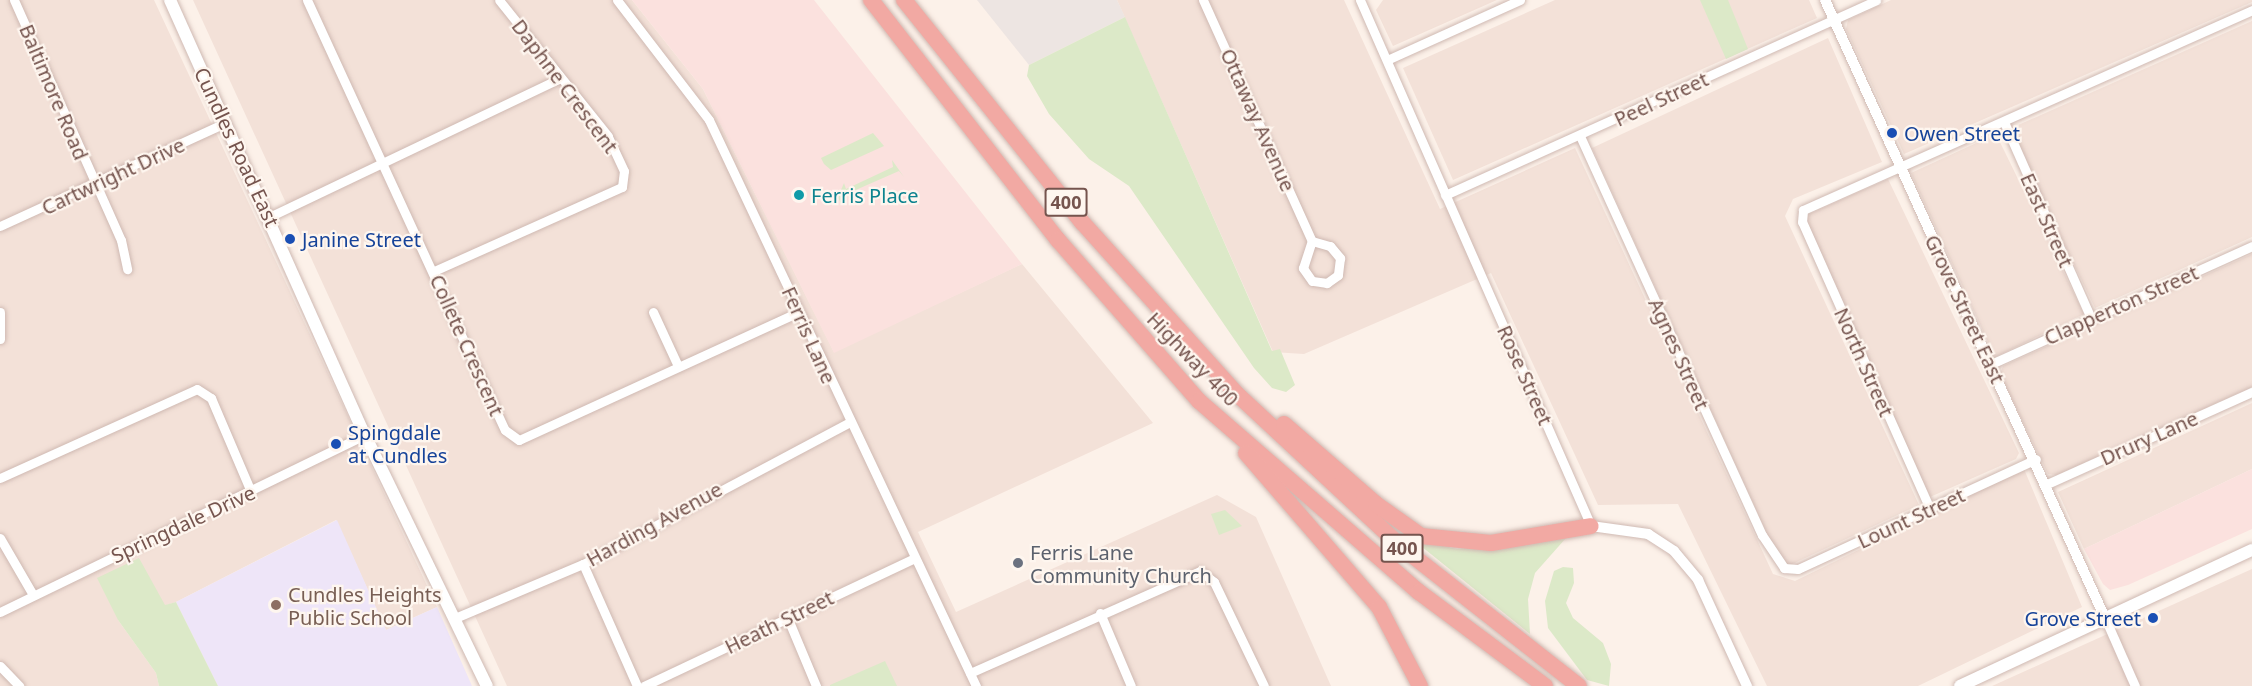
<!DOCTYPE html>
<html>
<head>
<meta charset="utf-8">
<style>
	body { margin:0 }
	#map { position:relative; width:2252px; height:686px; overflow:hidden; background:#fcf1e9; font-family:"Noto Sans",sans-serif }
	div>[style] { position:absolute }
	.residential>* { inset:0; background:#f3e1d8 }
	.commercial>* { inset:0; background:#fbe1de }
	.industrial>* { inset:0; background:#ede5e2 }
	.education>* { inset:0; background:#eee5f8 }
	.green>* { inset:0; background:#dce9c8 }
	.roads { filter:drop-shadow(0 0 2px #cfb9b2) drop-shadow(0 0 2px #cfb9b2) }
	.minor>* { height:9px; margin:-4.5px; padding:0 4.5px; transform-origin:4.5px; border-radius:4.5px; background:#fff }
	.tertiary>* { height:10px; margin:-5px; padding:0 5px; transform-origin:5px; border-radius:5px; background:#fff }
	.secondary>* { height:12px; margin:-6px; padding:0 6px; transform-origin:6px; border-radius:6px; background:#fff }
	.motorway>* { height:16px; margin:-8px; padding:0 8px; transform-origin:8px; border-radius:8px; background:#f2a9a3 }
	.dots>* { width:16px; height:16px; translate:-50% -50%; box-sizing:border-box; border:3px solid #fef6ef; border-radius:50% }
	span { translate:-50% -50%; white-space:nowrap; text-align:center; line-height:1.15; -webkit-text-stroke:4.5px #fef6ef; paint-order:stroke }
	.shield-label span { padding:2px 4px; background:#fef6ef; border:2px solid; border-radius:4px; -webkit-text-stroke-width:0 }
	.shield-label { font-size:18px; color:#75544e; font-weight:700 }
	.street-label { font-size:20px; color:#75544e }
	.transit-label { font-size:20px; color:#164399 }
	.left { translate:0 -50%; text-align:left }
	.right { translate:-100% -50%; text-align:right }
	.culture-label { font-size:20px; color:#0d838f }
	.worship-label { font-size:20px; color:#5b616d }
	.education-label { font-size:20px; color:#785e54 }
</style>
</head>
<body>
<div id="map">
	<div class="residential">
		<div style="clip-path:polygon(0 0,154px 0,437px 607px,386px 630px,336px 520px,176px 602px,118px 620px,156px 673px,159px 686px,0 686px)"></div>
		<div style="clip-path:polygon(193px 0,632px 0,703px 89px,834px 352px,1022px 264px,1153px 423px,918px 532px,956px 612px,1217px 495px,1256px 517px,1331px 686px,507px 686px)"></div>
		<div style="clip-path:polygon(1117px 0,1344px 0,1440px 209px,1575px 148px,1773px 574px,1795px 581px,2024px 469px,2082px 607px,1918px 686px,1767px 686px,1678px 504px,1598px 505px,1491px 273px,1304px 354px,1273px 352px)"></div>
		<div style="clip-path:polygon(1383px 0,1497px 0,1393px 46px,1376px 10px)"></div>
		<div style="clip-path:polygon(1555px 0,1809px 0,1817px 18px,1453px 180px,1403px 68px)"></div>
		<div style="clip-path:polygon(1891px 0,2252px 0,2252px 2px,1904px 154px,1846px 29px,1848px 20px)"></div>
		<div style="clip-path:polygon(2252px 21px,2252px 237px,2095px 308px,2020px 152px,2016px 126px)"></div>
		<div style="clip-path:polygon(1828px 38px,1882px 162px,1793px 199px,1785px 216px,1919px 505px,1788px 566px,1778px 558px,1592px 148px)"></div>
		<div style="clip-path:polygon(1996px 134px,2084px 314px,1995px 357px,1911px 173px)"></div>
		<div style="clip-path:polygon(1888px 179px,2019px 453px,2016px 459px,1930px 497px,1806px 220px,1809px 214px)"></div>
		<div style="clip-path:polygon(2252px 254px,2252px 387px,2057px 475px,2048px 474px,2000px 374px,2003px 366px)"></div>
		<div style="clip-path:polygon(2252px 403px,2252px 469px,2084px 549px,2058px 492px)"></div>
		<div style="clip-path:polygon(2252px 569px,2252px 686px,1992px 686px)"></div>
	</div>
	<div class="commercial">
		<div style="clip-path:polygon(632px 0,814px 0,1022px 264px,834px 353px,703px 89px)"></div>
		<div style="clip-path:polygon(2252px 469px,2252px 529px,2128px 585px,2110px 590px,2103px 584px,2084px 549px)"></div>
	</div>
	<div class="industrial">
		<div style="clip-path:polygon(977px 0,1117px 0,1125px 17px,1029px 65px)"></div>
	</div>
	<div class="education">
		<div style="clip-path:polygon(337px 520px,386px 630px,437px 607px,472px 686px,218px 686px,176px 602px)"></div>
	</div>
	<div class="green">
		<div style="clip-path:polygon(1700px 0,1728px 0,1748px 49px,1726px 59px)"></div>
		<div style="clip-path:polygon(1125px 17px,1272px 351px,1280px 349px,1295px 385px,1286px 392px,1272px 388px,1254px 368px,1129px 186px,1089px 159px,1049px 114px,1027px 76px,1029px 65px)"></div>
		<div style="clip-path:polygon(873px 133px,884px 146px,831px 170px,824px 164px,821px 158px)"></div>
		<div style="clip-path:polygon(892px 160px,904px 177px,899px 171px,842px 196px,841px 204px,838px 197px,844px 183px,846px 189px,893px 167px)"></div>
		<div style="clip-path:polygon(1225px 510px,1242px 526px,1219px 535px,1211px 514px)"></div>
		<div style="clip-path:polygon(1411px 538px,1457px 549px,1566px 538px,1535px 573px,1528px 599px,1530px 634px)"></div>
		<div style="clip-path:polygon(139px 558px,165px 605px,176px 602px,218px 686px,159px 686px,156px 673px,118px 620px,97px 578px)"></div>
		<div style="clip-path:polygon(1563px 567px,1573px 568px,1574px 583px,1566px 603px,1573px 618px,1603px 643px,1611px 664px,1609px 686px,1587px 680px,1548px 628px,1545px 601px,1554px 571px)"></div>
		<div style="clip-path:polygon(885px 661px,897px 686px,830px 686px,830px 685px)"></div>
	</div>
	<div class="roads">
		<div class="minor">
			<div style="left:14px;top:0;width:263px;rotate:66deg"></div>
			<div style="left:121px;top:240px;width:30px;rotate:78deg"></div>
			<div style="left:307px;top:0;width:473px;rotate:65.3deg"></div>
			<div style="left:505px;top:430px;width:17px;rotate:36deg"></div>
			<div style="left:519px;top:440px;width:306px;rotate:-24.6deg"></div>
			<div style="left:617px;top:0;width:151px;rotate:52.5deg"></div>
			<div style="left:709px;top:120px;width:626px;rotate:64.75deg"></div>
			<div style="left:1203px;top:0;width:265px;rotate:65.7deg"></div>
			<div style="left:1312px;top:241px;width:19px;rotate:16deg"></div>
			<div style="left:1330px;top:246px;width:16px;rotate:50deg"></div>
			<div style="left:1340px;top:258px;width:17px;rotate:97deg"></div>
			<div style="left:1338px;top:275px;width:14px;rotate:144deg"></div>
			<div style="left:1327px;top:283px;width:15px;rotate:-172deg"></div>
			<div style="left:1312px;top:281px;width:16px;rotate:-125deg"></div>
			<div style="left:1303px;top:268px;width:28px;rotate:-72deg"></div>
			<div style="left:1360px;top:0;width:574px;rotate:66.29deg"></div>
			<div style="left:1387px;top:60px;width:146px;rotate:-24.3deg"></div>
			<div style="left:2004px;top:122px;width:214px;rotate:66.1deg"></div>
			<div style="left:1580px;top:136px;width:439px;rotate:65.5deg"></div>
			<div style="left:1762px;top:535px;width:40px;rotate:56deg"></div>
			<div style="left:1784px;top:568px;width:14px;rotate:4deg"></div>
			<div style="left:1798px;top:569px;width:262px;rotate:-24.8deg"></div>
			<div style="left:1445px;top:195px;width:473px;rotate:-24.3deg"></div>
			<div style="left:269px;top:217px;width:323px;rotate:-25.5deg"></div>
			<div style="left:0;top:226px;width:247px;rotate:-24.6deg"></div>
			<div style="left:434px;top:271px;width:206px;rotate:-24.1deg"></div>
			<div style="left:622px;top:187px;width:16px;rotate:-83deg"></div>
			<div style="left:624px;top:171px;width:38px;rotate:-115deg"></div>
			<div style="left:608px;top:136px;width:174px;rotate:-128.7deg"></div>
			<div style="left:0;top:312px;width:27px;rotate:90deg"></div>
			<div style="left:653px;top:312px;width:60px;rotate:65.2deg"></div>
			<div style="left:1991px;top:364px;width:286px;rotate:-24.3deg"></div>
			<div style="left:0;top:478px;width:216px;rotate:-24.3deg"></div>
			<div style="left:197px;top:389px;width:17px;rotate:33deg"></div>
			<div style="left:211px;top:398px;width:102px;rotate:66.9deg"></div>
			<div style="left:2047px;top:484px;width:225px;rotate:-24.2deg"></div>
			<div style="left:1930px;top:509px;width:314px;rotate:-114deg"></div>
			<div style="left:1802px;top:222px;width:12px;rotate:-85deg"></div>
			<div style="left:1803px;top:210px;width:492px;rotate:-24deg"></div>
			<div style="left:0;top:538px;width:66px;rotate:59.9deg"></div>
			<div style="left:583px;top:564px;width:133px;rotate:66.1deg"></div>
			<div style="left:0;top:612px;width:406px;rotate:-25.9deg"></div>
			<div style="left:1100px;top:613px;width:79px;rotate:67deg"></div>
			<div style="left:455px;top:618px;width:139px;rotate:-22.9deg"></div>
			<div style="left:583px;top:564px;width:300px;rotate:-28deg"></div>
			<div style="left:2105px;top:618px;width:74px;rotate:66.2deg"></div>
			<div style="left:788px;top:619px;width:73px;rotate:67.3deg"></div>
			<div style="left:0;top:666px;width:28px;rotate:46deg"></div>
			<div style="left:970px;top:673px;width:252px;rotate:-23.9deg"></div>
			<div style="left:1200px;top:571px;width:18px;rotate:38deg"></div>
			<div style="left:1214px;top:582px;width:115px;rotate:64.3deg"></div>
			<div style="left:644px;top:686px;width:297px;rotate:-25.3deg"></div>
		</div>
		<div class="tertiary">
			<div style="left:1825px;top:0;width:678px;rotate:65.63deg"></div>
			<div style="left:1591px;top:526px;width:58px;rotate:8deg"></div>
			<div style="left:1648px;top:534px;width:31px;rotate:33deg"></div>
			<div style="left:1674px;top:551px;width:38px;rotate:50deg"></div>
			<div style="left:1698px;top:580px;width:117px;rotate:65.2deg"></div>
		</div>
		<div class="secondary">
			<div style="left:170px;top:0;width:477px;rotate:65.9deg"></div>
			<div style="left:365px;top:435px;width:279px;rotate:64.1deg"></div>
			<div style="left:1960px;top:686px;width:322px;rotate:-25deg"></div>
		</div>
		<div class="motorway">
			<div style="left:871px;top:0;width:304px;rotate:52.1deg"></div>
			<div style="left:1058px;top:240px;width:214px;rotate:48.8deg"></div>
			<div style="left:1199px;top:401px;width:291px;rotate:41deg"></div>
			<div style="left:1419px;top:592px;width:157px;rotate:36.7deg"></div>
			<div style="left:904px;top:0;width:285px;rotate:51.3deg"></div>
			<div style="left:1082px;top:222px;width:233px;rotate:48deg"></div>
			<div style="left:1238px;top:395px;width:226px;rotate:42.9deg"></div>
			<div style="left:1404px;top:549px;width:222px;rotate:38.1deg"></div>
			<div style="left:1284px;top:424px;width:122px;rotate:41deg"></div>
			<div style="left:1376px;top:504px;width:55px;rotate:35.4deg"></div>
			<div style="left:1421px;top:536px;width:70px;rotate:5.7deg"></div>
			<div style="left:1491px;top:543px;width:101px;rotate:-9.6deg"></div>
			<div style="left:1246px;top:453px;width:203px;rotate:49.2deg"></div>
			<div style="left:1379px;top:607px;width:89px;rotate:62.6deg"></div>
		</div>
	</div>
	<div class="dots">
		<div style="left:1892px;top:133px;background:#1a4fb4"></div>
		<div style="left:799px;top:195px;background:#0f9aa8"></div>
		<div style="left:290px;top:239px;background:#1a4fb4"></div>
		<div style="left:336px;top:444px;background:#1a4fb4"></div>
		<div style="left:1018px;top:563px;background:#6b7280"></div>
		<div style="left:276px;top:605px;background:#8d6e63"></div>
		<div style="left:2153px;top:618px;background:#1a4fb4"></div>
	</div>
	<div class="shield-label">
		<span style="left:1066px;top:202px">400</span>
		<span style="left:1402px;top:548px">400</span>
	</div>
	<div class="street-label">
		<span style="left:565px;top:86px;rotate:53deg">Daphne Crescent</span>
		<span style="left:54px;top:92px;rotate:67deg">Baltimore Road</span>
		<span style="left:1661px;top:99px;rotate:-25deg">Peel Street</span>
		<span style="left:1258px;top:120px;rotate:66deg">Ottaway Avenue</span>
		<span style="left:237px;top:147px;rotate:65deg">Cundles Road East</span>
		<span style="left:113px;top:176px;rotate:-25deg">Cartwright Drive</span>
		<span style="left:2047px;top:220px;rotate:66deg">East Street</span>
		<span style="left:2121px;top:305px;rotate:-24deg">Clapperton Street</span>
		<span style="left:1965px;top:309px;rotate:65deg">Grove Street East</span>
		<span style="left:809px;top:335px;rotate:66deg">Ferris Lane</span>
		<span style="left:467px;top:345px;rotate:66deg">Collete Crescent</span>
		<span style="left:1679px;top:354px;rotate:66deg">Agnes Street</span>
		<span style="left:1193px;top:359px;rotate:46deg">Highway 400</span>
		<span style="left:1864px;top:362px;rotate:66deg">North Street</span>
		<span style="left:1525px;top:375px;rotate:66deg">Rose Street</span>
		<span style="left:2149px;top:438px;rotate:-24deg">Drury Lane</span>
		<span style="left:1911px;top:518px;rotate:-25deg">Lount Street</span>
		<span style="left:183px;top:524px;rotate:-25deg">Springdale Drive</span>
		<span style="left:654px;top:524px;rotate:-29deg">Harding Avenue</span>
		<span style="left:779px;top:622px;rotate:-26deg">Heath Street</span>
	</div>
	<div class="transit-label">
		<span class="left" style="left:1904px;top:133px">Owen Street</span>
		<span class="left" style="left:302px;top:239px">Janine Street</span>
		<span class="left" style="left:348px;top:444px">Spingdale<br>at Cundles</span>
		<span class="right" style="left:2141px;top:618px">Grove Street</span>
	</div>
	<div class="culture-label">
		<span class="left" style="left:811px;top:195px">Ferris Place</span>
	</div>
	<div class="worship-label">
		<span class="left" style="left:1030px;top:564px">Ferris Lane<br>Community Church</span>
	</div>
	<div class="education-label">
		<span class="left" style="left:288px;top:606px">Cundles Heights<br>Public School</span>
	</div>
</div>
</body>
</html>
